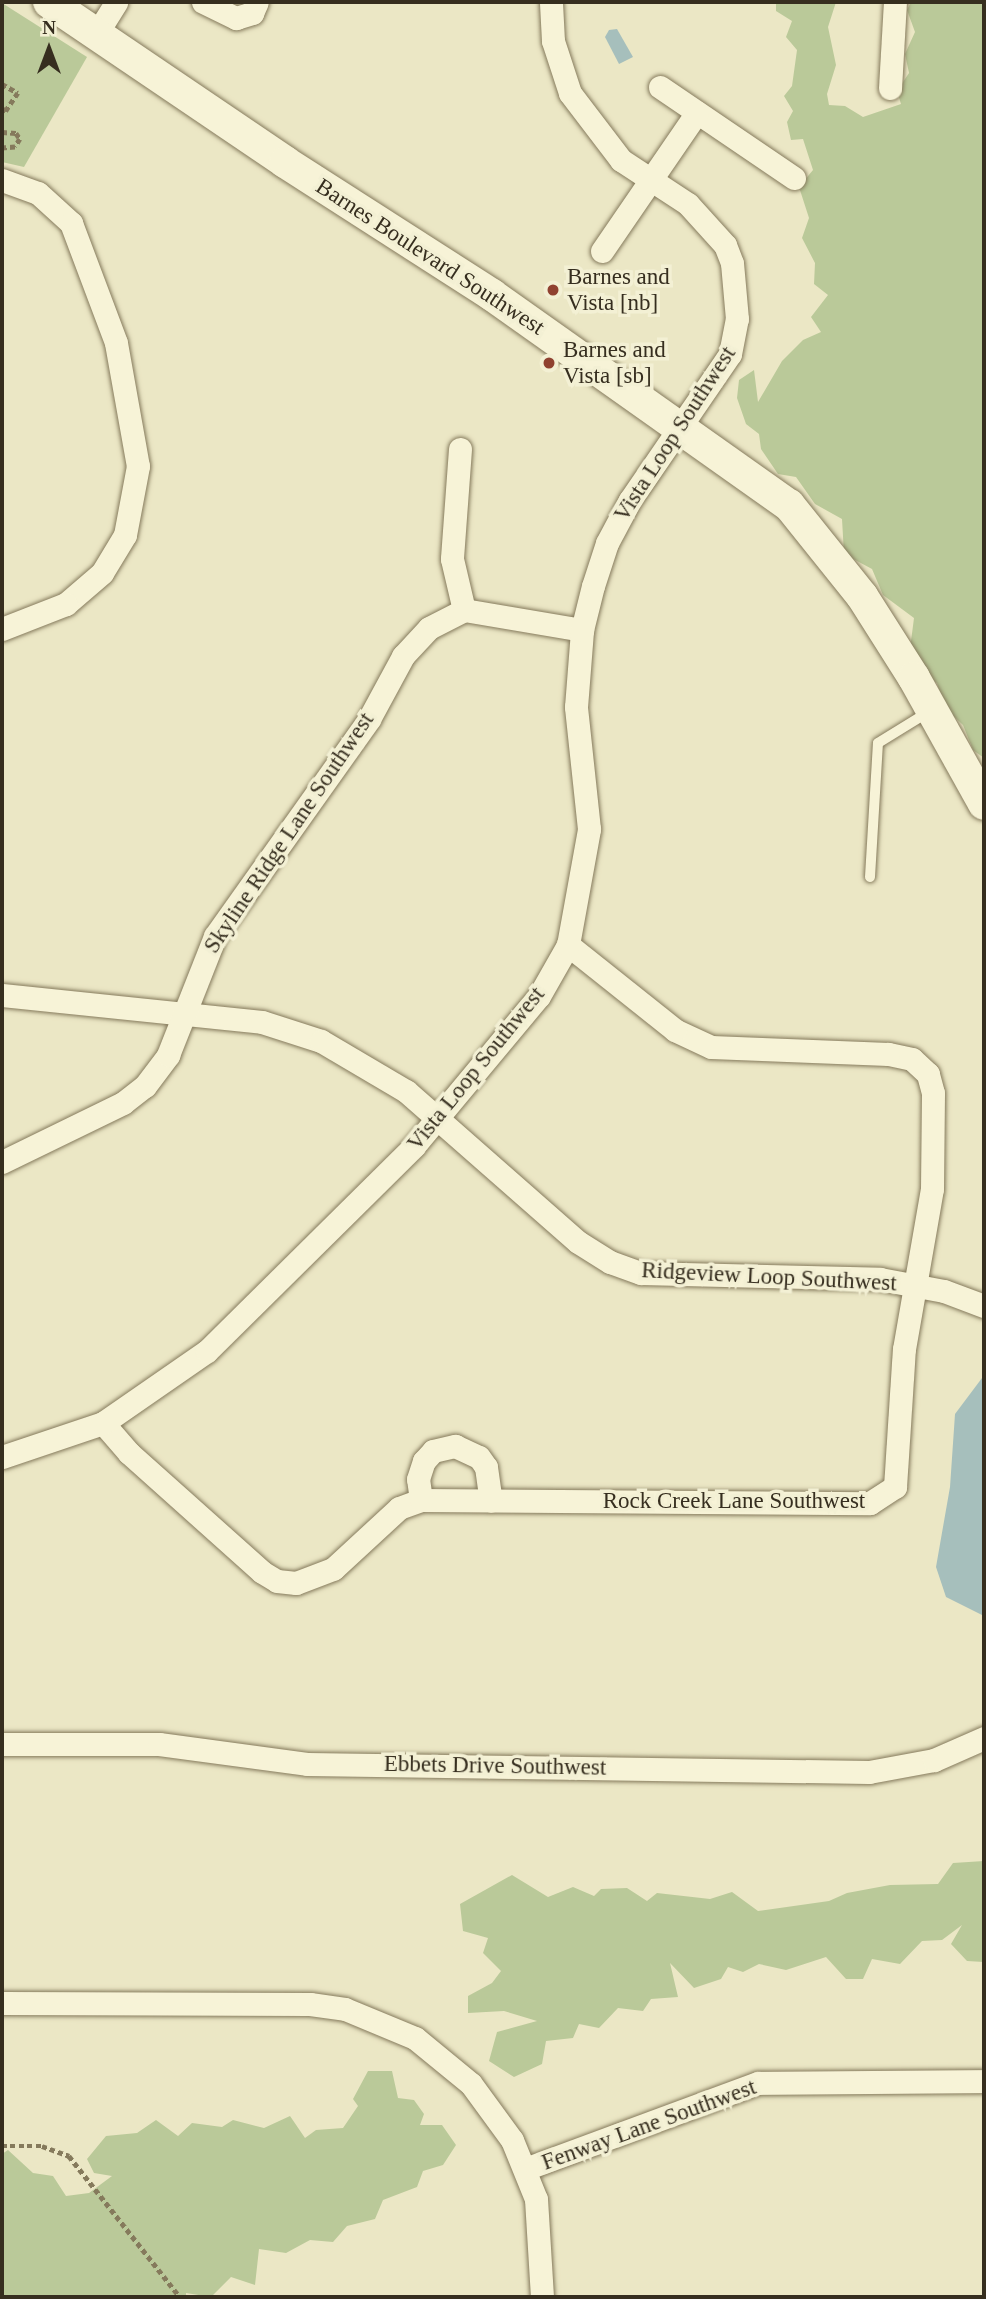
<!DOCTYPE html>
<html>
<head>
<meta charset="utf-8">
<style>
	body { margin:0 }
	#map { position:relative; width:986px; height:2299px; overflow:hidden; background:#ebe7c5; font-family:Georgia,serif }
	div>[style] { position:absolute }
	.green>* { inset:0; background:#bac999 }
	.water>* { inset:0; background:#a6bfbc }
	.path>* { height:4.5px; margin-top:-2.25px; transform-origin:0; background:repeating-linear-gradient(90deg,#857a5c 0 5px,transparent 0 8.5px) }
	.roads { filter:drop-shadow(0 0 2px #857a5c) drop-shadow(0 0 2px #857a5c) }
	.lane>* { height:10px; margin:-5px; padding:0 5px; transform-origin:5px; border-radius:5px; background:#f7f3d7 }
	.street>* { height:23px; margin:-11.5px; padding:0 11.5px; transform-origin:11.5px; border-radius:11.5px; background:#f7f3d7 }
	.secondary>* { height:32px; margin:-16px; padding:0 16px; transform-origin:16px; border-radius:16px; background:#f7f3d7 }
	.dots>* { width:19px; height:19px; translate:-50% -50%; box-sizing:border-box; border:4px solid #f3f0d4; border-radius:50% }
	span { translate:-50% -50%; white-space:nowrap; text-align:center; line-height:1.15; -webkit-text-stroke:7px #f3f0d4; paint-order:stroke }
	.street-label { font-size:23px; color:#362e1f }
	.poi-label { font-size:23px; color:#362e1f }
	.left { translate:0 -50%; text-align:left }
	.frame { position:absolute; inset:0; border:4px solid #362e1f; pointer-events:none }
	.north { position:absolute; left:14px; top:14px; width:70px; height:70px; -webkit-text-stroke:5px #f3f0d4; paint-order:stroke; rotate:0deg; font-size:19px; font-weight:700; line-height:28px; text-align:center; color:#362e1f }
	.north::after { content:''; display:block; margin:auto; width:24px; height:32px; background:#362e1f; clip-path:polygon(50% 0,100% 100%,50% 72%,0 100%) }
</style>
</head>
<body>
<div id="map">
	<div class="green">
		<div style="clip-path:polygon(776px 2px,836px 2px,828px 27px,836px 65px,827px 94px,829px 105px,845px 106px,863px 117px,901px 104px,897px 91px,909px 73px,905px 54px,915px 32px,907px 10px,911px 2px,984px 2px,984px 758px,973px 750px,963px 725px,944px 707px,937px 683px,915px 669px,910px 649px,914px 618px,883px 595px,872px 569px,844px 554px,842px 519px,815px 504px,796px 477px,778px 474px,761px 449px,759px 434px,746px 424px,737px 398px,739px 380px,754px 370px,758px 402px,782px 361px,803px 340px,821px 332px,811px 317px,828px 295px,814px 284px,815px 263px,802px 238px,809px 218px,799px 187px,813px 170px,803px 139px,791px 140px,787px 122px,793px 111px,784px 96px,792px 86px,797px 50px,786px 37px,792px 21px,776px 11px)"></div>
		<div style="clip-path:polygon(2px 3px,87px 57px,24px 167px,2px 162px)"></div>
		<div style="clip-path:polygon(984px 1861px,984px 1962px,967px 1961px,951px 1944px,962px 1925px,942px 1940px,922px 1941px,900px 1964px,872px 1959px,863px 1979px,846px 1979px,826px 1957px,786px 1970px,759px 1964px,743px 1972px,728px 1967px,721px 1979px,694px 1988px,670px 1963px,678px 1997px,651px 1999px,643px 2011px,618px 2008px,599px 2028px,579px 2024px,573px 2038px,546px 2041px,542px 2064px,514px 2077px,489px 2061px,497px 2032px,537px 2021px,504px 2011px,468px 2013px,468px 1996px,492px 1983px,501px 1971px,483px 1953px,488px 1938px,463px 1931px,460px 1904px,512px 1875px,548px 1897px,573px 1887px,594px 1896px,601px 1889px,627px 1888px,647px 1901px,657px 1893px,710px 1899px,732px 1892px,758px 1911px,829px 1901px,847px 1893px,890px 1885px,938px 1884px,953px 1863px)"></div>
		<div style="clip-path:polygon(368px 2071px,392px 2071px,398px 2098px,414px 2100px,424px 2114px,420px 2125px,442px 2125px,456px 2145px,443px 2165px,423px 2171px,417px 2187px,383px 2200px,375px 2219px,347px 2226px,333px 2242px,310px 2240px,286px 2253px,259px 2249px,255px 2285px,231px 2277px,211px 2297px,186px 2293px,186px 2297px,2px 2297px,2px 2154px,8px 2150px,33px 2173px,53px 2176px,66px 2196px,89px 2193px,112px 2176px,94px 2173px,87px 2159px,106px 2136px,137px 2133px,156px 2120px,178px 2136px,192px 2123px,222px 2127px,233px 2120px,264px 2128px,290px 2116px,305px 2138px,316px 2130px,343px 2128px,358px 2106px,353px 2099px)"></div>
	</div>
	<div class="water">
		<div style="clip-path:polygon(617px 29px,633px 57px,619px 64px,605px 37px,609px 30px)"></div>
		<div style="clip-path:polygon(982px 1378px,984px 1379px,984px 1616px,946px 1597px,936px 1567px,950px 1487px,955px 1414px)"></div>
	</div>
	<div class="path">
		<div style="left:2px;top:84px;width:18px;rotate:29deg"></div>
		<div style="left:18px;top:93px;width:22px;rotate:124deg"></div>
		<div style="left:6px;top:111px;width:4px;rotate:-153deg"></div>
		<div style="left:2px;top:132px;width:14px;rotate:4deg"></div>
		<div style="left:16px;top:133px;width:7px;rotate:56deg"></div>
		<div style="left:20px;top:139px;width:9px;rotate:122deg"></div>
		<div style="left:15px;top:147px;width:13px;rotate:176deg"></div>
		<div style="left:2px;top:2146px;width:40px"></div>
		<div style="left:42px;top:2146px;width:29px;rotate:20deg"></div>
		<div style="left:69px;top:2156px;width:179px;rotate:51.8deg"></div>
	</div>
	<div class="roads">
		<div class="lane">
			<div style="left:870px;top:877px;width:134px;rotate:-86.6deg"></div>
			<div style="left:878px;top:743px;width:61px;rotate:-31.6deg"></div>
		</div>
		<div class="street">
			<div style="left:203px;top:2px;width:37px;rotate:26deg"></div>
			<div style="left:236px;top:18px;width:17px;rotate:-17deg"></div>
			<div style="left:252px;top:13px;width:12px;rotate:-66deg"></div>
			<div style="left:97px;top:33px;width:36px;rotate:-58deg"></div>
			<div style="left:660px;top:87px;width:162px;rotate:34.2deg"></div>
			<div style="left:890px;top:88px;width:86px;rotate:-86.7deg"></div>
			<div style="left:2px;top:180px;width:38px;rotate:20deg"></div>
			<div style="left:38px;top:193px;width:45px;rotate:42.3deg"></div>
			<div style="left:71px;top:223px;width:128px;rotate:69.4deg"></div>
			<div style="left:116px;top:343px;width:125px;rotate:79.9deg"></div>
			<div style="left:138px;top:466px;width:70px;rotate:100.7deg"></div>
			<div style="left:125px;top:535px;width:44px;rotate:121.2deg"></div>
			<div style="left:102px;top:573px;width:48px;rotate:139.3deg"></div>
			<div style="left:66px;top:604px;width:69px;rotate:158.7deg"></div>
			<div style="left:602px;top:251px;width:168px;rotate:-55.6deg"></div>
			<div style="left:460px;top:449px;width:110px;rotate:94.2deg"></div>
			<div style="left:452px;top:559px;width:52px;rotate:76.8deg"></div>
			<div style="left:2px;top:995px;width:261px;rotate:5.9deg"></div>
			<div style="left:262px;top:1022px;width:62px;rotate:17.9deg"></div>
			<div style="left:321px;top:1041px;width:99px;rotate:30.5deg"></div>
			<div style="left:406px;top:1091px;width:229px;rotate:41.3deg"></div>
			<div style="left:578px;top:1242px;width:38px;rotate:32deg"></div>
			<div style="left:610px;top:1262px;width:33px;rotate:20deg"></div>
			<div style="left:641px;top:1273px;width:239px;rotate:1.4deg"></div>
			<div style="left:880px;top:1279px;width:65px;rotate:10.6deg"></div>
			<div style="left:944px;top:1291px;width:43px;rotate:20.6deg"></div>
			<div style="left:2px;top:1162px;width:135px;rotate:-26deg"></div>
			<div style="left:123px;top:1103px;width:28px;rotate:-38deg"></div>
			<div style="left:145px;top:1086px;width:39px;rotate:-53deg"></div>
			<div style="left:168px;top:1055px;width:128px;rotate:-68.4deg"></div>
			<div style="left:215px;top:936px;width:266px;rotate:-54.6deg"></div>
			<div style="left:369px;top:719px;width:72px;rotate:-61.6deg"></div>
			<div style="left:403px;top:656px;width:38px;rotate:-47deg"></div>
			<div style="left:429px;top:628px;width:39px;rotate:-27deg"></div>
			<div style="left:464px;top:610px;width:120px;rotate:9.6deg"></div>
			<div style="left:103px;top:1423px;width:40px;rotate:49deg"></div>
			<div style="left:129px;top:1453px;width:178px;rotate:41.8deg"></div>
			<div style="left:262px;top:1572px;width:17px;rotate:31deg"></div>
			<div style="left:277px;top:1581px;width:19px;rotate:6deg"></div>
			<div style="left:296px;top:1583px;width:40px;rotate:-21deg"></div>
			<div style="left:333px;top:1569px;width:90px;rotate:-42.7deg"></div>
			<div style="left:399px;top:1508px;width:23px;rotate:-20deg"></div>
			<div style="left:421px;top:1500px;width:449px;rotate:0.4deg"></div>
			<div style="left:870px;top:1503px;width:30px;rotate:-33deg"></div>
			<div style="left:895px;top:1487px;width:138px;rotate:-86.3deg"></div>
			<div style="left:904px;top:1349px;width:162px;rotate:-80.1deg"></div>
			<div style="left:932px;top:1189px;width:96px;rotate:-89.4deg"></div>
			<div style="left:933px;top:1093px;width:20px;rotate:-105deg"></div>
			<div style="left:928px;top:1074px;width:22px;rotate:-137deg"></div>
			<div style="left:912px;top:1059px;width:25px;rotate:-168deg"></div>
			<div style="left:888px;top:1054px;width:177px;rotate:-177.7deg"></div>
			<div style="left:711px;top:1047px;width:40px;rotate:-155deg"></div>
			<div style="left:675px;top:1030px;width:137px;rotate:-141.5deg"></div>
			<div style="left:2px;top:1457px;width:107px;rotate:-18.6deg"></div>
			<div style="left:103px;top:1423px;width:126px;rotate:-34.7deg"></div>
			<div style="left:207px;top:1351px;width:291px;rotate:-44.7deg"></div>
			<div style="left:414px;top:1146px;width:195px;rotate:-50.2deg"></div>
			<div style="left:539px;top:996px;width:59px;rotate:-60.4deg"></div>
			<div style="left:568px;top:945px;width:118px;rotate:-79.7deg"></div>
			<div style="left:589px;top:829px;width:123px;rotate:-96.1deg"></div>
			<div style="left:576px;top:707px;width:77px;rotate:-85.5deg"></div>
			<div style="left:582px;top:630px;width:45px;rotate:-76deg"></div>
			<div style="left:593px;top:586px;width:45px;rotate:-72deg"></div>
			<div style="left:607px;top:543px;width:49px;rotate:-61.9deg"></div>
			<div style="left:630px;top:500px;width:177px;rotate:-55.6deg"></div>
			<div style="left:730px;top:354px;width:36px;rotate:-79deg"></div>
			<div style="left:737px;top:319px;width:56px;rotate:-95.1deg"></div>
			<div style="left:732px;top:263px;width:19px;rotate:-111deg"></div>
			<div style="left:725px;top:245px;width:55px;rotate:-132.1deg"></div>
			<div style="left:688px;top:204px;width:80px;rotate:-146.7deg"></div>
			<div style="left:621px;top:160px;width:84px;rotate:-127.3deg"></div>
			<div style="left:570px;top:93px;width:55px;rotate:-108.1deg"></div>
			<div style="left:553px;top:41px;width:39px;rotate:-93deg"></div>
			<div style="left:421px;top:1500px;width:21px;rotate:-98deg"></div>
			<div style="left:418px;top:1479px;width:19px;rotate:-72deg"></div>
			<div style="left:424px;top:1461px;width:13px;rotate:-48deg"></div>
			<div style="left:433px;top:1451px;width:23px;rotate:-13deg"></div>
			<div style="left:455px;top:1446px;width:26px;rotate:25deg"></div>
			<div style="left:479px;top:1457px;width:12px;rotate:55deg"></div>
			<div style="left:486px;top:1467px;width:34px;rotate:82deg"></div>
			<div style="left:2px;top:1744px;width:157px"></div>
			<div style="left:159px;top:1744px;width:149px;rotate:7.7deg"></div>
			<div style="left:307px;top:1764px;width:562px;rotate:0.82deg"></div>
			<div style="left:869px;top:1772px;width:66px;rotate:-10.5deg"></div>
			<div style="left:934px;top:1760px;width:55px;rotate:-23.7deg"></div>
			<div style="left:2px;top:2003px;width:308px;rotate:0.2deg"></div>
			<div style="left:310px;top:2004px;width:35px;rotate:8deg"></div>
			<div style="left:345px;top:2009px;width:76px;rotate:22.5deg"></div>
			<div style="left:415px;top:2038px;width:72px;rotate:39.4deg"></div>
			<div style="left:471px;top:2084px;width:69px;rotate:53.8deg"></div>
			<div style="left:512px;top:2140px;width:64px;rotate:67.9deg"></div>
			<div style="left:536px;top:2199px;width:98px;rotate:86.5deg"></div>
			<div style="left:525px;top:2169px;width:248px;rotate:-20.3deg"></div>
			<div style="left:758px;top:2083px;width:226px;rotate:-0.5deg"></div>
		</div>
		<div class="secondary">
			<div style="left:49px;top:2px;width:285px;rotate:34.1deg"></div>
			<div style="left:285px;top:162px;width:246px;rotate:32.7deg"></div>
			<div style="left:492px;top:295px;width:364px;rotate:35.3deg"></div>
			<div style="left:789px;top:505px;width:117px;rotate:51.3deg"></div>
			<div style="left:862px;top:596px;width:97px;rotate:57.6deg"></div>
			<div style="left:914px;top:678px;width:144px;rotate:60.9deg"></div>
		</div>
	</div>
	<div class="dots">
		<div style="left:553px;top:290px;background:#904230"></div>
		<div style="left:549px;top:363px;background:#904230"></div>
	</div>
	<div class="street-label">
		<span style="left:430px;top:257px;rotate:33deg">Barnes Boulevard Southwest</span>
		<span style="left:675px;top:434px;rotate:-57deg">Vista Loop Southwest</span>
		<span style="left:289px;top:833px;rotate:-56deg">Skyline Ridge Lane Southwest</span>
		<span style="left:476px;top:1069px;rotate:-51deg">Vista Loop Southwest</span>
		<span style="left:769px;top:1277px;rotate:3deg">Ridgeview Loop Southwest</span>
		<span style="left:734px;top:1501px">Rock Creek Lane Southwest</span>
		<span style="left:495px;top:1766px;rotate:1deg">Ebbets Drive Southwest</span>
		<span style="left:649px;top:2125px;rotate:-20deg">Fenway Lane Southwest</span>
	</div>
	<div class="poi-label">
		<span class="left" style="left:567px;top:290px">Barnes and<br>Vista [nb]</span>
		<span class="left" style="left:563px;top:363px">Barnes and<br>Vista [sb]</span>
	</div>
	<div class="frame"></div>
	<div class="north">N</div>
</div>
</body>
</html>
